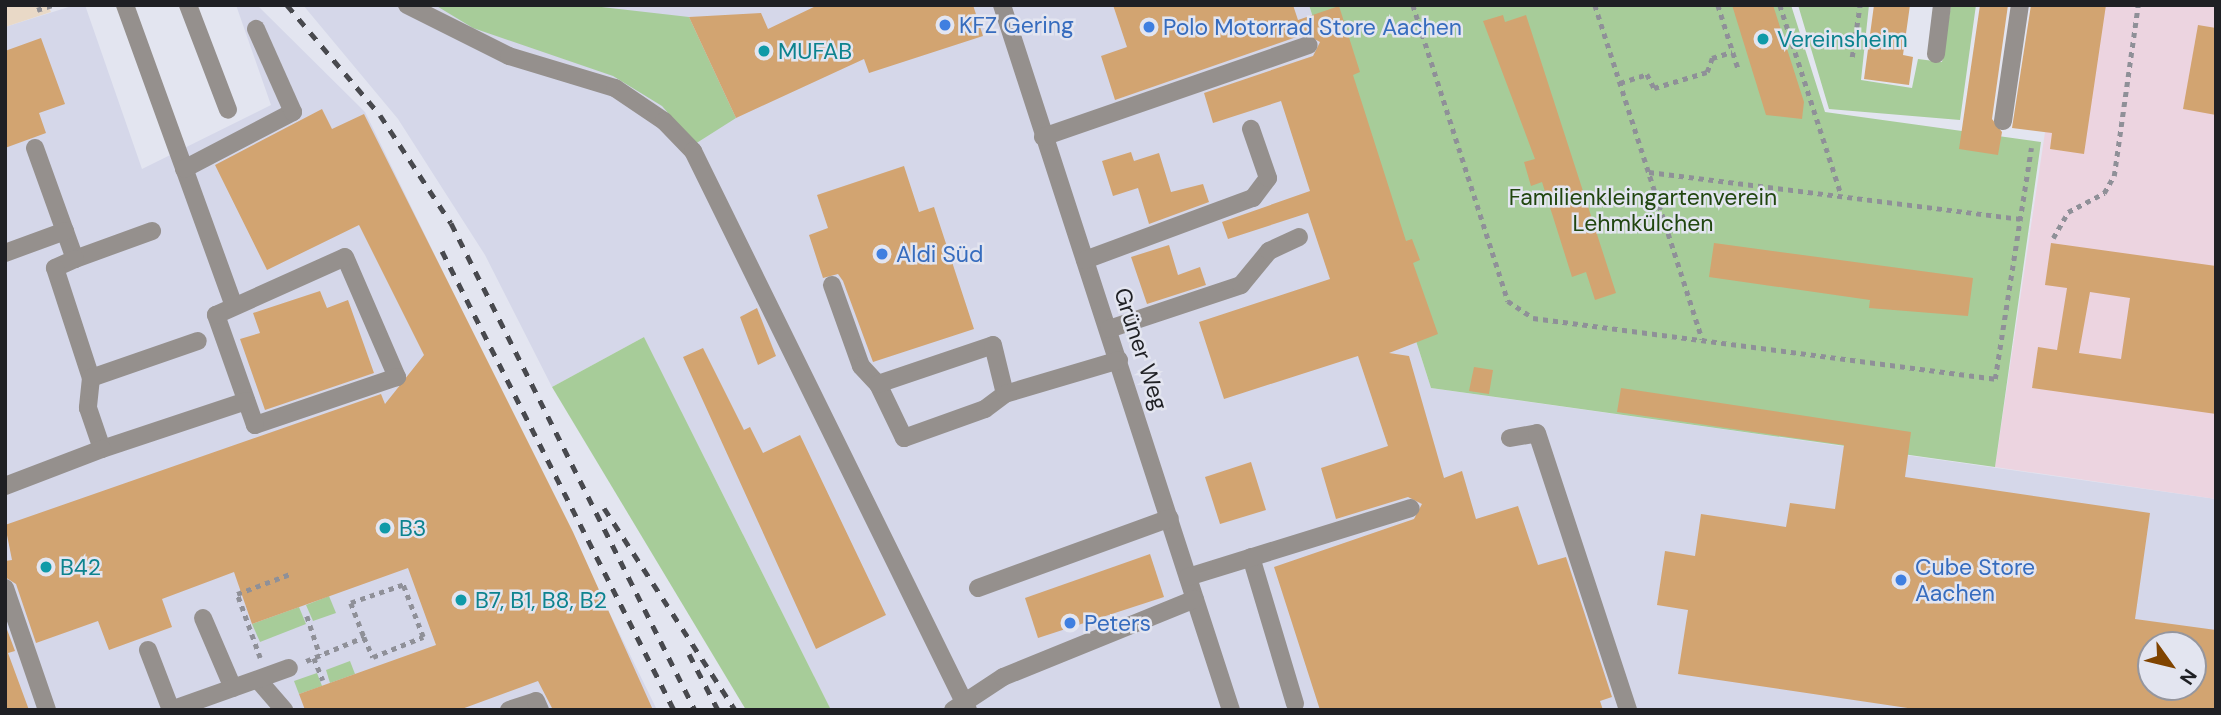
<!DOCTYPE html>
<html>
<head>
<meta charset="utf-8">
<style>
	body { margin:0 }
	#map { position:relative; width:2221px; height:715px; overflow:hidden; background:#e3e5f0; font-family:"DM Sans",sans-serif }
	div>[style] { position:absolute }
	.built>* { inset:0; background:#d5d7e9 }
	.industrial>* { inset:0; background:#e9d9c7 }
	.education>* { inset:0; background:#ecd4e0 }
	.green>* { inset:0; background:#a7cc99 }
	.building>* { inset:0; background:#d2a471 }
	.path>* { height:4.5px; margin-top:-2.25px; transform-origin:0; background:repeating-linear-gradient(90deg,#8f9098 0 5px,transparent 0 10px) }
	.minor>* { height:18px; margin:-9px; padding:0 9px; transform-origin:9px; border-radius:9px; background:#95908d }
	.rail>* { height:5px; margin-top:-2.5px; transform-origin:0; background:repeating-linear-gradient(90deg,#48494e 0 9px,transparent 0 18px) }
	.dots>* { width:19px; height:19px; translate:-50% -50%; box-sizing:border-box; border:4px solid #e3e5f0; border-radius:50% }
	span { translate:-50% -50%; white-space:nowrap; text-align:center; line-height:1.15; -webkit-text-stroke:5px #e3e5f0; paint-order:stroke }
	.shop-label { font-size:23px; color:#366cbe }
	.left { translate:0 -50%; text-align:left }
	.culture-label { font-size:23px; color:#0d838f }
	.park-label { font-size:23px; color:#21460f }
	.street-label { font-size:23px; color:#1f2024 }
	.frame { position:absolute; inset:0; border:7px solid #1f2024; pointer-events:none }
	.north { position:absolute; left:2137px; top:631px; width:70px; height:70px; box-sizing:border-box; background:#e3e5f0; border:2px solid #95969e; border-radius:50%; rotate:124deg; font-size:19px; font-weight:700; line-height:28px; text-align:center; color:#1f2024 }
	.north::after { content:''; display:block; margin:auto; width:24px; height:32px; background:#804400; clip-path:polygon(50% 0,100% 100%,50% 72%,0 100%) }
</style>
</head>
<body>
<div id="map">
	<div class="built">
		<div style="clip-path:polygon(75px 5px,85px 5px,142px 169px,271px 105px,236px 5px,257px 5px,365px 112px,657px 710px,5px 710px,5px 27px)"></div>
		<div style="clip-path:polygon(evenodd,303px 5px,1309px 5px,1431px 388px,2216px 499px,2216px 710px,831px 710px,644px 337px,552px 387px,485px 255px,398px 119px,303px 5px,2151px 645px,2193px 645px,2193px 687px,2151px 687px,2151px 645px)"></div>
	</div>
	<div class="industrial">
		<div style="clip-path:polygon(5px 5px,48px 5px,51px 12px,5px 27px)"></div>
	</div>
	<div class="education">
		<div style="clip-path:polygon(2064px 5px,2216px 7px,2216px 499px,1995px 467px)"></div>
	</div>
	<div class="green">
		<div style="clip-path:polygon(435px 5px,584px 5px,689px 17px,736px 118px,695px 144px,662px 106px,613px 76px,473px 28px)"></div>
		<div style="clip-path:polygon(1309px 5px,1791px 5px,1825px 112px,2041px 142px,1995px 467px,1431px 388px)"></div>
		<div style="clip-path:polygon(1798px 5px,1869px 5px,1861px 80px,1912px 88px,1918px 59px,1942px 62px,1951px 5px,1976px 5px,1960px 120px,1829px 109px)"></div>
		<div style="clip-path:polygon(644px 337px,831px 710px,746px 710px,552px 387px)"></div>
		<div style="clip-path:polygon(329px 596px,336px 613px,313px 621px,306px 605px)"></div>
		<div style="clip-path:polygon(299px 607px,306px 624px,260px 642px,252px 624px)"></div>
		<div style="clip-path:polygon(350px 661px,355px 674px,330px 683px,326px 670px)"></div>
		<div style="clip-path:polygon(317px 673px,322px 686px,299px 694px,294px 681px)"></div>
	</div>
	<div class="building">
		<div style="clip-path:polygon(818px 5px,973px 5px,983px 36px,869px 73px,864px 59px,736px 118px,689px 17px,761px 13px,768px 29px)"></div>
		<div style="clip-path:polygon(1113px 5px,1293px 5px,1298px 20px,1339px 6px,1360px 72px,1353px 75px,1406px 241px,1412px 239px,1420px 260px,1413px 263px,1438px 334px,1389px 353px,1409px 356px,1444px 478px,1462px 471px,1476px 519px,1518px 506px,1538px 565px,1566px 557px,1612px 697px,1600px 701px,1603px 710px,1320px 710px,1274px 567px,1414px 519px,1422px 504px,1408px 497px,1336px 519px,1321px 468px,1388px 446px,1358px 356px,1224px 399px,1199px 322px,1330px 279px,1308px 213px,1228px 239px,1222px 222px,1310px 191px,1281px 101px,1213px 123px,1204px 93px,1313px 56px,1320px 42px,1305px 34px,1115px 100px,1101px 56px,1127px 47px)"></div>
		<div style="clip-path:polygon(1732px 5px,1773px 5px,1804px 102px,1802px 119px,1766px 115px)"></div>
		<div style="clip-path:polygon(1874px 5px,1910px 5px,1903px 55px,1913px 57px,1909px 85px,1864px 79px)"></div>
		<div style="clip-path:polygon(1980px 5px,2008px 5px,1992px 119px,2002px 132px,1998px 155px,1959px 149px)"></div>
		<div style="clip-path:polygon(2031px 5px,2106px 5px,2084px 154px,2050px 149px,2052px 133px,2012px 128px)"></div>
		<div style="clip-path:polygon(1503px 15px,1505px 22px,1526px 15px,1616px 293px,1595px 300px,1586px 272px,1572px 277px,1542px 182px,1531px 186px,1524px 162px,1535px 159px,1483px 21px)"></div>
		<div style="clip-path:polygon(2198px 25px,2216px 28px,2216px 115px,2183px 109px)"></div>
		<div style="clip-path:polygon(41px 38px,65px 104px,39px 113px,46px 133px,5px 148px,5px 51px)"></div>
		<div style="clip-path:polygon(322px 109px,332px 129px,364px 114px,573px 532px,653px 710px,553px 710px,538px 681px,459px 710px,305px 710px,299px 694px,436px 645px,408px 568px,252px 624px,234px 572px,162px 599px,172px 627px,109px 650px,98px 621px,36px 643px,16px 584px,5px 577px,5px 561px,12px 560px,5px 525px,381px 394px,385px 404px,424px 355px,359px 225px,267px 270px,215px 165px)"></div>
		<div style="clip-path:polygon(1131px 152px,1134px 161px,1159px 153px,1171px 192px,1203px 184px,1209px 202px,1149px 224px,1138px 188px,1113px 196px,1102px 161px)"></div>
		<div style="clip-path:polygon(904px 166px,919px 212px,934px 207px,974px 329px,873px 362px,843px 281px,838px 274px,823px 278px,809px 235px,828px 228px,817px 195px)"></div>
		<div style="clip-path:polygon(1714px 243px,1973px 278px,1968px 316px,1869px 308px,1870px 300px,1709px 277px)"></div>
		<div style="clip-path:polygon(evenodd,2051px 243px,2216px 266px,2216px 414px,2032px 388px,2038px 347px,2057px 350px,2067px 288px,2045px 285px,2051px 243px,2090px 292px,2130px 298px,2121px 359px,2079px 353px,2090px 292px)"></div>
		<div style="clip-path:polygon(1169px 245px,1178px 275px,1200px 267px,1206px 285px,1147px 304px,1131px 257px)"></div>
		<div style="clip-path:polygon(320px 291px,327px 308px,348px 300px,374px 373px,265px 410px,240px 339px,260px 333px,253px 313px)"></div>
		<div style="clip-path:polygon(757px 308px,776px 356px,758px 365px,740px 317px)"></div>
		<div style="clip-path:polygon(703px 348px,744px 430px,750px 427px,763px 453px,800px 435px,886px 615px,816px 649px,683px 357px)"></div>
		<div style="clip-path:polygon(1474px 367px,1493px 370px,1489px 394px,1469px 391px)"></div>
		<div style="clip-path:polygon(evenodd,1621px 388px,1911px 432px,1905px 477px,2150px 513px,2135px 619px,2216px 630px,2216px 710px,1921px 710px,1678px 674px,1688px 610px,1657px 605px,1665px 551px,1695px 556px,1701px 514px,1786px 527px,1790px 503px,1835px 509px,1844px 445px,1617px 412px,1621px 388px,2151px 645px,2193px 645px,2193px 687px,2151px 687px,2151px 645px)"></div>
		<div style="clip-path:polygon(1251px 462px,1266px 510px,1220px 524px,1205px 477px)"></div>
		<div style="clip-path:polygon(1150px 554px,1164px 597px,1038px 638px,1025px 598px)"></div>
		<div style="clip-path:polygon(5px 624px,15px 651px,8px 653px,29px 710px,5px 710px)"></div>
	</div>
	<div class="path">
		<div style="left:1413px;top:5px;width:311px;rotate:72.2deg"></div>
		<div style="left:1508px;top:301px;width:30px;rotate:34deg"></div>
		<div style="left:1533px;top:318px;width:466px;rotate:7.5deg"></div>
		<div style="left:1995px;top:379px;width:234px;rotate:-81.1deg"></div>
		<div style="left:1595px;top:5px;width:351px;rotate:72.2deg"></div>
		<div style="left:1718px;top:5px;width:66px;rotate:72.4deg"></div>
		<div style="left:1780px;top:5px;width:199px;rotate:72.1deg"></div>
		<div style="left:37px;top:10px;width:16px;rotate:-18deg"></div>
		<div style="left:1852px;top:57px;width:53px;rotate:-81.3deg"></div>
		<div style="left:1620px;top:83px;width:28px;rotate:-18deg"></div>
		<div style="left:1647px;top:74px;width:16px;rotate:63deg"></div>
		<div style="left:1654px;top:88px;width:55px;rotate:-16.8deg"></div>
		<div style="left:1707px;top:72px;width:15px;rotate:-70deg"></div>
		<div style="left:1712px;top:58px;width:21px;rotate:-17deg"></div>
		<div style="left:1649px;top:172px;width:374px;rotate:7.2deg"></div>
		<div style="left:2053px;top:238px;width:30px;rotate:-60deg"></div>
		<div style="left:2068px;top:212px;width:41px;rotate:-27.8deg"></div>
		<div style="left:2104px;top:193px;width:20px;rotate:-60deg"></div>
		<div style="left:2114px;top:176px;width:173px;rotate:-82deg"></div>
		<div style="left:307px;top:616px;width:41px;rotate:71.6deg"></div>
		<div style="left:260px;top:658px;width:68px;rotate:-109.8deg"></div>
		<div style="left:237px;top:594px;width:57px;rotate:-20.7deg"></div>
		<div style="left:314px;top:658px;width:24px;rotate:68deg"></div>
		<div style="left:306px;top:661px;width:63px;rotate:-22.5deg"></div>
		<div style="left:364px;top:637px;width:22px;rotate:66deg"></div>
		<div style="left:373px;top:657px;width:54px;rotate:-21.8deg"></div>
		<div style="left:423px;top:637px;width:56px;rotate:-111deg"></div>
		<div style="left:403px;top:585px;width:55px;rotate:160.9deg"></div>
		<div style="left:351px;top:603px;width:36px;rotate:69deg"></div>
	</div>
	<div class="minor">
		<div style="left:125px;top:5px;width:320px;rotate:70.1deg"></div>
		<div style="left:188px;top:5px;width:112px;rotate:69.1deg"></div>
		<div style="left:407px;top:5px;width:114px;rotate:26.6deg"></div>
		<div style="left:509px;top:56px;width:111px;rotate:16.8deg"></div>
		<div style="left:615px;top:88px;width:59px;rotate:34deg"></div>
		<div style="left:664px;top:121px;width:42px;rotate:46deg"></div>
		<div style="left:693px;top:151px;width:623px;rotate:63.81deg"></div>
		<div style="left:1002px;top:5px;width:741px;rotate:72.01deg"></div>
		<div style="left:1936px;top:54px;width:49px;rotate:-83deg"></div>
		<div style="left:2003px;top:121px;width:117px;rotate:-81.7deg"></div>
		<div style="left:1043px;top:137px;width:281px;rotate:-19.1deg"></div>
		<div style="left:35px;top:148px;width:118px;rotate:70.2deg"></div>
		<div style="left:75px;top:259px;width:82px;rotate:-20deg"></div>
		<div style="left:184px;top:169px;width:123px;rotate:-27.6deg"></div>
		<div style="left:293px;top:112px;width:91px;rotate:-114deg"></div>
		<div style="left:5px;top:253px;width:64px;rotate:-20.1deg"></div>
		<div style="left:345px;top:257px;width:131px;rotate:66.6deg"></div>
		<div style="left:397px;top:377px;width:150px;rotate:161.3deg"></div>
		<div style="left:255px;top:425px;width:117px;rotate:-109.5deg"></div>
		<div style="left:216px;top:315px;width:141px;rotate:-24.2deg"></div>
		<div style="left:75px;top:259px;width:22px;rotate:156deg"></div>
		<div style="left:55px;top:268px;width:116px;rotate:71.9deg"></div>
		<div style="left:91px;top:378px;width:30px;rotate:96deg"></div>
		<div style="left:88px;top:408px;width:43px;rotate:71.1deg"></div>
		<div style="left:102px;top:449px;width:152px;rotate:-18.4deg"></div>
		<div style="left:1085px;top:260px;width:179px;rotate:-20.3deg"></div>
		<div style="left:1253px;top:198px;width:25px;rotate:-53deg"></div>
		<div style="left:1268px;top:178px;width:52px;rotate:-109.1deg"></div>
		<div style="left:832px;top:285px;width:86px;rotate:70.3deg"></div>
		<div style="left:861px;top:366px;width:25px;rotate:47deg"></div>
		<div style="left:878px;top:384px;width:60px;rotate:64.3deg"></div>
		<div style="left:904px;top:438px;width:86px;rotate:-19.7deg"></div>
		<div style="left:985px;top:409px;width:25px;rotate:-37deg"></div>
		<div style="left:1109px;top:329px;width:139px;rotate:-18.4deg"></div>
		<div style="left:1241px;top:285px;width:44px;rotate:-50.5deg"></div>
		<div style="left:1269px;top:251px;width:33px;rotate:-25deg"></div>
		<div style="left:91px;top:378px;width:113px;rotate:-19.1deg"></div>
		<div style="left:878px;top:384px;width:121px;rotate:-18.7deg"></div>
		<div style="left:993px;top:345px;width:50px;rotate:76.2deg"></div>
		<div style="left:1005px;top:394px;width:119px;rotate:-16.6deg"></div>
		<div style="left:1510px;top:438px;width:27px;rotate:-10deg"></div>
		<div style="left:1537px;top:433px;width:292px;rotate:71.8deg"></div>
		<div style="left:5px;top:486px;width:104px;rotate:-20.9deg"></div>
		<div style="left:1251px;top:557px;width:153px;rotate:73.3deg"></div>
		<div style="left:1188px;top:577px;width:233px;rotate:-17.2deg"></div>
		<div style="left:5px;top:588px;width:129px;rotate:71deg"></div>
		<div style="left:978px;top:588px;width:204px;rotate:-20deg"></div>
		<div style="left:203px;top:618px;width:76px;rotate:66.8deg"></div>
		<div style="left:148px;top:650px;width:64px;rotate:69deg"></div>
		<div style="left:258px;top:680px;width:40px;rotate:49deg"></div>
		<div style="left:171px;top:710px;width:125px;rotate:-19.6deg"></div>
		<div style="left:509px;top:710px;width:28px;rotate:-18deg"></div>
		<div style="left:536px;top:701px;width:10px;rotate:66deg"></div>
		<div style="left:953px;top:710px;width:60px;rotate:-33.4deg"></div>
		<div style="left:1003px;top:677px;width:207px;rotate:-22.1deg"></div>
	</div>
	<div class="rail">
		<div style="left:287px;top:5px;width:144px;rotate:49.8deg"></div>
		<div style="left:380px;top:115px;width:129px;rotate:56.7deg"></div>
		<div style="left:451px;top:223px;width:545px;rotate:63.39deg"></div>
		<div style="left:442px;top:251px;width:514px;rotate:63.19deg"></div>
		<div style="left:604px;top:508px;width:241px;rotate:57deg"></div>
		<div style="left:689px;top:654px;width:63px;rotate:62.6deg"></div>
	</div>
	<div class="dots">
		<div style="left:945px;top:25px;background:#3f7fe0"></div>
		<div style="left:1149px;top:27px;background:#3f7fe0"></div>
		<div style="left:1763px;top:39px;background:#0f9aa8"></div>
		<div style="left:764px;top:51px;background:#0f9aa8"></div>
		<div style="left:882px;top:254px;background:#3f7fe0"></div>
		<div style="left:385px;top:528px;background:#0f9aa8"></div>
		<div style="left:46px;top:567px;background:#0f9aa8"></div>
		<div style="left:1901px;top:580px;background:#3f7fe0"></div>
		<div style="left:461px;top:600px;background:#0f9aa8"></div>
		<div style="left:1070px;top:623px;background:#3f7fe0"></div>
	</div>
	<div class="shop-label">
		<span class="left" style="left:959px;top:25px">KFZ Gering</span>
		<span class="left" style="left:1163px;top:27px">Polo Motorrad Store Aachen</span>
		<span class="left" style="left:896px;top:254px">Aldi Süd</span>
		<span class="left" style="left:1915px;top:580px">Cube Store<br>Aachen</span>
		<span class="left" style="left:1084px;top:623px">Peters</span>
	</div>
	<div class="culture-label">
		<span class="left" style="left:1777px;top:39px">Vereinsheim</span>
		<span class="left" style="left:778px;top:51px">MUFAB</span>
		<span class="left" style="left:399px;top:528px">B3</span>
		<span class="left" style="left:60px;top:567px">B42</span>
		<span class="left" style="left:475px;top:600px">B7, B1, B8, B2</span>
	</div>
	<div class="park-label">
		<span style="left:1643px;top:210px">Familienkleingartenverein<br>Lehmkülchen</span>
	</div>
	<div class="street-label">
		<span style="left:1141px;top:349px;rotate:72deg">Grüner Weg</span>
	</div>
	<div class="frame"></div>
	<div class="north">N</div>
</div>
</body>
</html>
